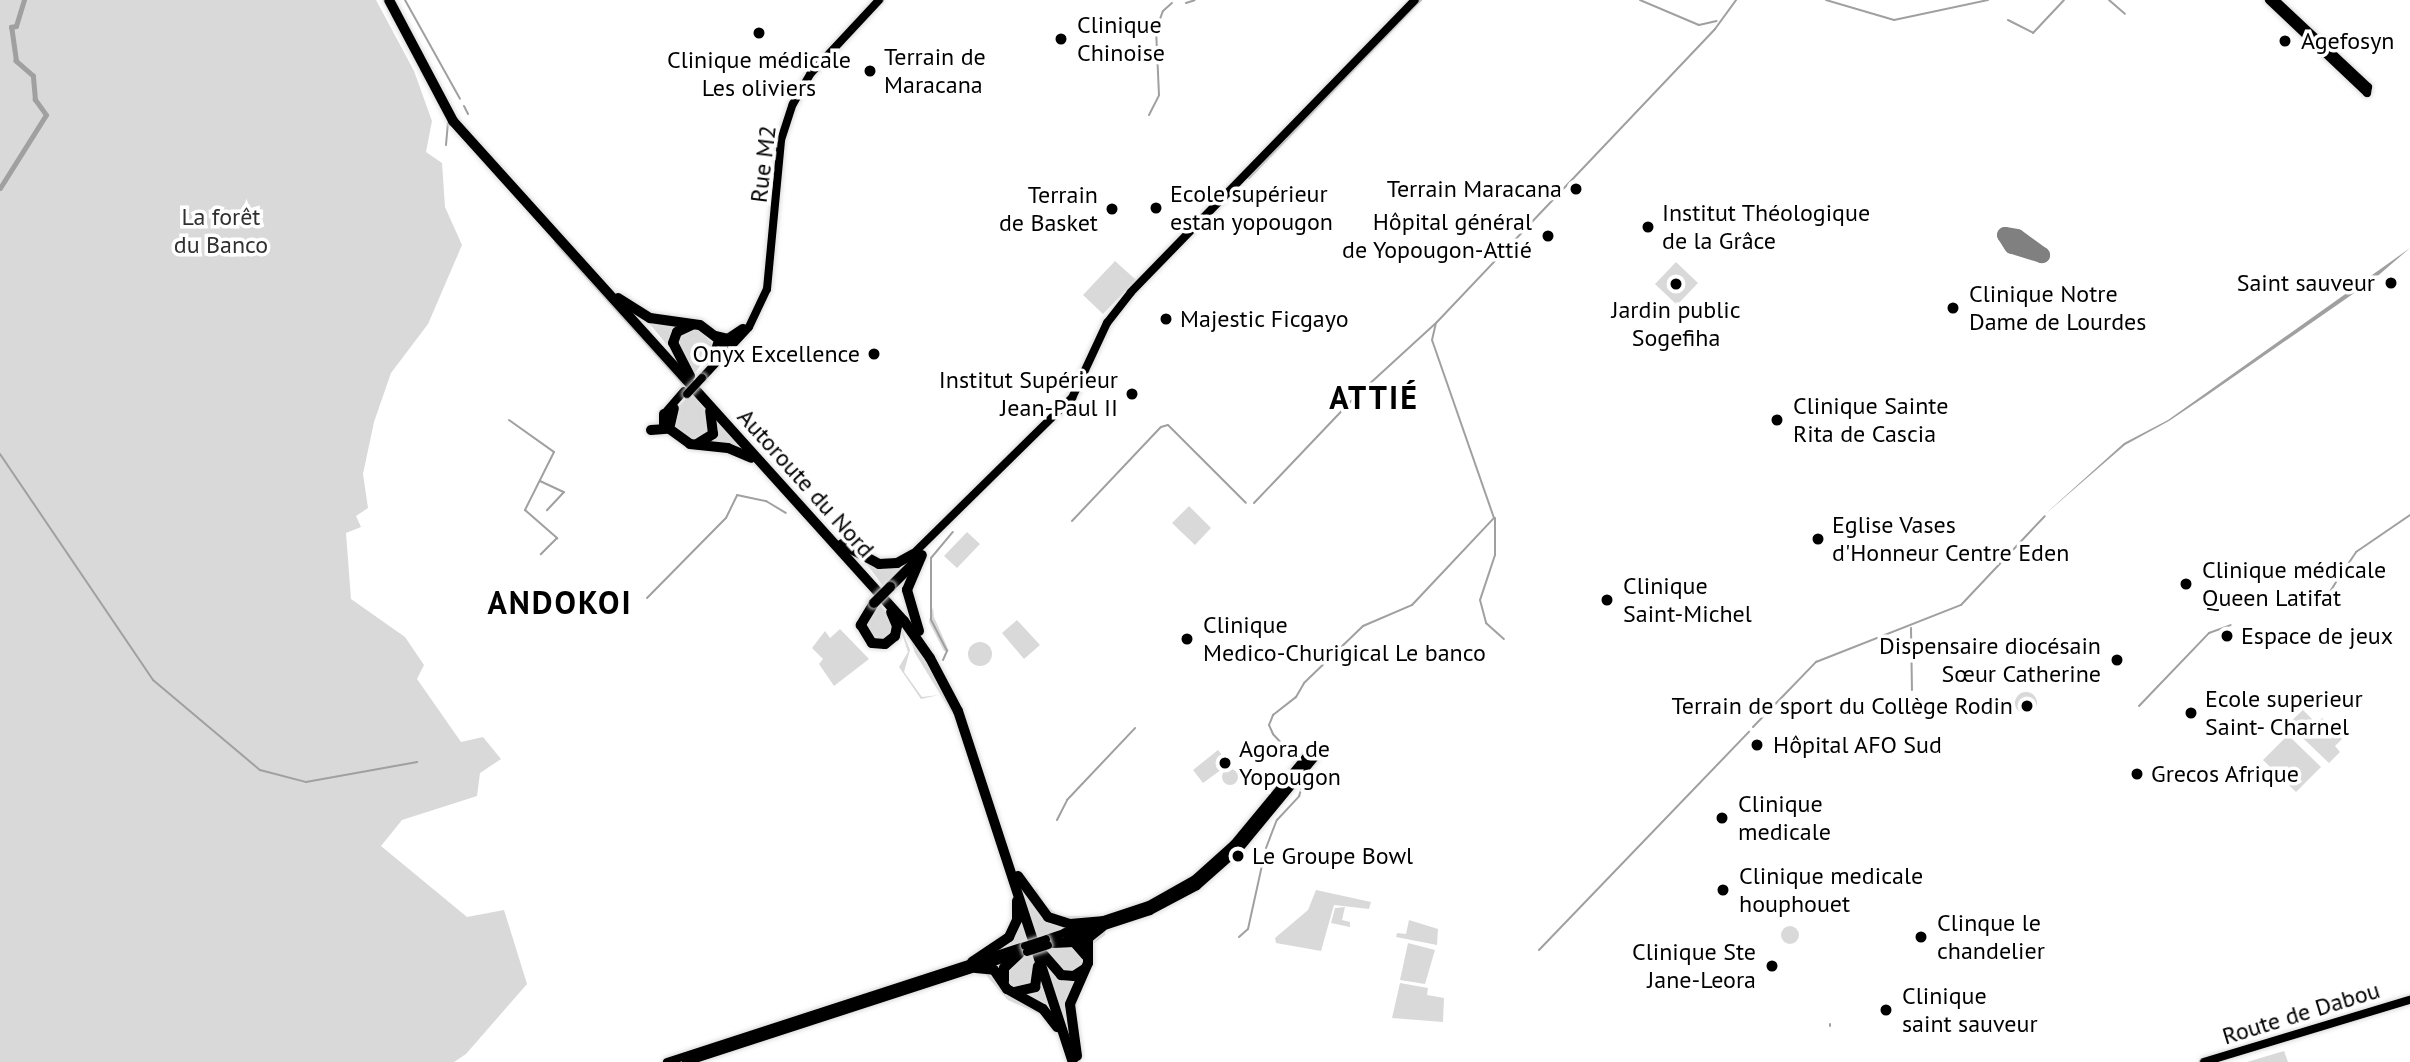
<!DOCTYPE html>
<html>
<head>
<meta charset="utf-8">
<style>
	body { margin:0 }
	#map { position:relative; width:2410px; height:1062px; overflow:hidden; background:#fff; font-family:"PT Sans",sans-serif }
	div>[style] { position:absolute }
	.green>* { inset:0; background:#d9d9d9 }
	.round { border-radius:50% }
	.water>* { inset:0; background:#a0a0a0 }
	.stream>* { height:2px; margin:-1px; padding:0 1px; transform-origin:1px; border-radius:1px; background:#a0a0a0 }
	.river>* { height:4.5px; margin:-2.25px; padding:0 2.25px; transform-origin:2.25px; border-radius:2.25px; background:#a0a0a0 }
	.runway>* { height:16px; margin:-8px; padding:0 8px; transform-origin:8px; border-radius:8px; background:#808080 }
	.roads { filter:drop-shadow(0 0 2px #dbdbdb) drop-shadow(0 0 2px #dbdbdb) }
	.major>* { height:8px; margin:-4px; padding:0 4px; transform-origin:4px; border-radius:4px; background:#000 }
	.highway>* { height:10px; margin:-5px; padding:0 5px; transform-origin:5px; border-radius:5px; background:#000 }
	.bridges { filter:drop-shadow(0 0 2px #dbdbdb) drop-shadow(0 0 2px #dbdbdb) }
	.major-bridge>* { height:8px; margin:-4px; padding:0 4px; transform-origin:4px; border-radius:4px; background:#000 }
	.highway-bridge>* { height:10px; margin:-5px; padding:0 5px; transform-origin:5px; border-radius:5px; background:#000 }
	.dots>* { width:19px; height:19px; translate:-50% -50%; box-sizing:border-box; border:4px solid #fff; border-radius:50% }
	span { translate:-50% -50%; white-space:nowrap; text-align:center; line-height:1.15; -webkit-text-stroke:7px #fff; paint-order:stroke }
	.poi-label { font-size:24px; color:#000 }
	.left { translate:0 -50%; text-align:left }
	.right { translate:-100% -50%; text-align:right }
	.street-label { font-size:24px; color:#000 }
	.park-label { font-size:24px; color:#303030 }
	.district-label { font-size:32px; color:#000; font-weight:700; letter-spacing:2px }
</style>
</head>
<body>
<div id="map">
	<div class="green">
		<div style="clip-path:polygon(0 0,376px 0,414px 71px,432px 121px,426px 152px,442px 163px,445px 207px,462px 245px,428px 324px,391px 373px,374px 422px,363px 474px,368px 508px,356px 516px,361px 527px,346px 533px,351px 599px,405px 637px,424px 665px,417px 679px,461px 742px,483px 737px,501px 759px,480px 773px,477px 796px,402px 820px,381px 846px,467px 917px,504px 910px,527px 984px,466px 1054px,454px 1062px,0 1062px)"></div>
		<div style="clip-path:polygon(1115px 261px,1136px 280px,1103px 314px,1083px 295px)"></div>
		<div style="clip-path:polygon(1676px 262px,1698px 283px,1677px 305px,1655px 284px)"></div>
		<div style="clip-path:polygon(645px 318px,684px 323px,667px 345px)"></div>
		<div style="clip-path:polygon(697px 327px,714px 346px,695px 373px,676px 350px,681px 329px)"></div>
		<div style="clip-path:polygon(692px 393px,709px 415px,710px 433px,691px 442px,674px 427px,675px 410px)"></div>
		<div style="clip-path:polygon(714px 417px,748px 454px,710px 442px)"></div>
		<div style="clip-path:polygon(1189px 506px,1211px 528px,1195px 545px,1172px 523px)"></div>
		<div style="clip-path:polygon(967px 532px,980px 544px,957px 568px,944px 556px)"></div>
		<div style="clip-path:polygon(867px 564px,902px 566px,904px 569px,885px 589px)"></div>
		<div style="clip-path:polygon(880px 605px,893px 621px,889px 640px,868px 639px,865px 621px)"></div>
		<div style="clip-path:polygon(933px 607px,934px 617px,949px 651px,944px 651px,929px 622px)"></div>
		<div style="clip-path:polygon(896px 615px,910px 650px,904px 672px,922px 697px,939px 695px,921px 699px,899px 667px,908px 652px)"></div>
		<div style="clip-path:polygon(1017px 620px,1040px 645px,1024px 659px,1002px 633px)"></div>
		<div style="clip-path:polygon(840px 629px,869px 659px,834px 686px,819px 664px,823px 659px,812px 648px,825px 631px,830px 638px)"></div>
		<div style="clip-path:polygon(907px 629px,925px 657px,960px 726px,915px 653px)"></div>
		<div class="round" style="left:968px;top:642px;width:24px;height:24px"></div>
		<div class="round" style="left:2015px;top:692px;width:22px;height:22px"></div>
		<div style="clip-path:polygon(2303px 710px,2316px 723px,2322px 718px,2342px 739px,2335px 746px,2340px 752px,2329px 763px,2288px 724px)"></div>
		<div style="clip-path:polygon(2288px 735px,2321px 767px,2296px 792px,2263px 760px)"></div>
		<div style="clip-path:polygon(1218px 750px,1229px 764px,1203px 783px,1193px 770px)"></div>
		<div class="round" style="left:1222px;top:769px;width:16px;height:16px"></div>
		<div style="clip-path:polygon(1037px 889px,1043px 903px,1059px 916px,1104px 916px,1105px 935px,1093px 944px,1073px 1017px,1042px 1015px,1008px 1000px,986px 975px,978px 954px,1002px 941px,1014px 919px,1013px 900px)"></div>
		<div style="clip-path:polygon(1316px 890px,1371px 902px,1369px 909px,1334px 905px,1321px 951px,1276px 943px,1275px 938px,1308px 910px)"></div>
		<div style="clip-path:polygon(1345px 907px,1342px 920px,1350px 922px,1350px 927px,1331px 923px,1335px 908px)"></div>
		<div style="clip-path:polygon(1409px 920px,1438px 929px,1437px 945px,1396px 937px,1397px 933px,1406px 934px)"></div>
		<div class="round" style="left:1781px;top:926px;width:18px;height:18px"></div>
		<div style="clip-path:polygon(1408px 943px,1435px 950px,1425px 984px,1400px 980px)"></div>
		<div style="clip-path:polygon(1400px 983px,1428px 988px,1427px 995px,1444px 998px,1443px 1022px,1392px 1018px)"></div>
		<div style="clip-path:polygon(2284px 1051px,2288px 1062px,2247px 1062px)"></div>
	</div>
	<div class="water">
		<div style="clip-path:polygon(2410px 248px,2373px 280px,2206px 396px,2169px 421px,2125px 445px,2043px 516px,2124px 443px,2168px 420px)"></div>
	</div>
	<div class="stream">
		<div style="left:405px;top:0;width:113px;rotate:60.9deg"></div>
		<div style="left:1640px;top:0;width:64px;rotate:23deg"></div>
		<div style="left:1699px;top:25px;width:18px;rotate:-13deg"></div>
		<div style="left:1826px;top:0;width:71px;rotate:16.4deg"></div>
		<div style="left:1894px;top:20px;width:96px;rotate:-12deg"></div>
		<div style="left:2109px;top:0;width:21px;rotate:41deg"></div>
		<div style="left:1186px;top:3px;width:9px;rotate:-18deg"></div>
		<div style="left:2008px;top:20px;width:28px;rotate:27deg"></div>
		<div style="left:2033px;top:33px;width:45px;rotate:-46.8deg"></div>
		<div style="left:464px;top:106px;width:9px;rotate:63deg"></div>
		<div style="left:1149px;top:115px;width:22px;rotate:-63deg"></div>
		<div style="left:1159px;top:95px;width:65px;rotate:-92.6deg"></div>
		<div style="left:1156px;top:30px;width:20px;rotate:-70deg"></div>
		<div style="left:1163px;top:11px;width:12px;rotate:-42deg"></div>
		<div style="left:446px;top:145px;width:25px;rotate:-85deg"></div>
		<div style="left:1249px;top:178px;width:248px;rotate:-46deg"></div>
		<div style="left:555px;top:242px;width:191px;rotate:48deg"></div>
		<div style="left:509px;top:420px;width:55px;rotate:35.4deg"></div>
		<div style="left:554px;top:452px;width:65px;rotate:116.6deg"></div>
		<div style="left:525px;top:510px;width:43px;rotate:41.2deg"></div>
		<div style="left:557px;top:538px;width:23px;rotate:135deg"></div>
		<div style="left:0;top:454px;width:273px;rotate:55.9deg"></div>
		<div style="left:153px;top:680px;width:140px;rotate:40.1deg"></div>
		<div style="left:260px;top:770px;width:48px;rotate:14.6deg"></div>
		<div style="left:306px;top:782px;width:113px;rotate:-10.2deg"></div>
		<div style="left:540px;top:481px;width:26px;rotate:25deg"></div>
		<div style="left:564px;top:492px;width:25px;rotate:133deg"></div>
		<div style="left:1254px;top:503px;width:145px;rotate:-46.4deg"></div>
		<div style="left:1354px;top:398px;width:113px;rotate:-42.5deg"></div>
		<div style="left:1437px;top:322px;width:404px;rotate:-46.5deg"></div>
		<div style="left:1715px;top:29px;width:36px;rotate:-54deg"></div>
		<div style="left:1495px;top:518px;width:37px;rotate:90deg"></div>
		<div style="left:1495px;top:555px;width:47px;rotate:108.4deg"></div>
		<div style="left:1480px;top:600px;width:24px;rotate:75deg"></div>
		<div style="left:1486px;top:623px;width:24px;rotate:42deg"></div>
		<div style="left:1072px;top:521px;width:129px;rotate:-46.6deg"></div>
		<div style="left:1161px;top:427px;width:7px;rotate:-16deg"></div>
		<div style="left:1168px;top:425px;width:110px;rotate:45deg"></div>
		<div style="left:839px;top:534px;width:9px;rotate:41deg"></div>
		<div style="left:2342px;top:573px;width:25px;rotate:-56deg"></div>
		<div style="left:2356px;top:552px;width:65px;rotate:-34.4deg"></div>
		<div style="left:2328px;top:595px;width:22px;rotate:-58deg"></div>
		<div style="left:647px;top:598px;width:112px;rotate:-45.4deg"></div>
		<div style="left:726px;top:518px;width:25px;rotate:-64deg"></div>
		<div style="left:737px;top:495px;width:30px;rotate:12deg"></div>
		<div style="left:766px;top:501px;width:23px;rotate:31deg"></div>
		<div style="left:1911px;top:628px;width:62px;rotate:89.1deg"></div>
		<div style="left:943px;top:660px;width:10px;rotate:-66deg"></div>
		<div style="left:947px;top:651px;width:36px;rotate:-117deg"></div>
		<div style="left:931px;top:619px;width:61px;rotate:-90deg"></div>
		<div style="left:931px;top:558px;width:34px;rotate:-50deg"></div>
		<div style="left:2139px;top:706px;width:101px;rotate:-46.2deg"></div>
		<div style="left:2209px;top:633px;width:23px;rotate:-20deg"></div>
		<div style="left:1753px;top:727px;width:91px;rotate:-45.9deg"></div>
		<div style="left:1816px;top:662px;width:156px;rotate:-21.5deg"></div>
		<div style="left:1961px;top:605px;width:122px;rotate:-46.7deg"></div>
		<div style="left:1299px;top:762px;width:38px;rotate:-133deg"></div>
		<div style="left:1273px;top:734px;width:10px;rotate:-114deg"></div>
		<div style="left:1269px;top:725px;width:11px;rotate:-68deg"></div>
		<div style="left:1273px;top:715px;width:29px;rotate:-38deg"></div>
		<div style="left:1296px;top:697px;width:16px;rotate:-60deg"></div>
		<div style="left:1304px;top:683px;width:82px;rotate:-44deg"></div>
		<div style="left:1363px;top:626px;width:53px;rotate:-23.2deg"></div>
		<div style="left:1412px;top:605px;width:120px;rotate:-46.7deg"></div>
		<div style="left:1494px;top:518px;width:188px;rotate:-109.2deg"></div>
		<div style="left:1432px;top:340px;width:17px;rotate:-77deg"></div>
		<div style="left:1057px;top:820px;width:22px;rotate:-63deg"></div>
		<div style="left:1067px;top:800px;width:99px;rotate:-46.6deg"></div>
		<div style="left:1266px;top:848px;width:30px;rotate:-69deg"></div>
		<div style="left:1277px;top:820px;width:33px;rotate:-47deg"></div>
		<div style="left:1299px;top:796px;width:28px;rotate:-71deg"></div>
		<div style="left:1239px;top:937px;width:12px;rotate:-42deg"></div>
		<div style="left:1248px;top:929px;width:79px;rotate:-77.6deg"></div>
		<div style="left:1539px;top:950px;width:303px;rotate:-46.1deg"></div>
		<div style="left:1830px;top:1026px;width:2px;rotate:-90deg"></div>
	</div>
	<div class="river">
		<div style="left:0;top:188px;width:86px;rotate:-57.8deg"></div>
		<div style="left:46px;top:115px;width:19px;rotate:-126deg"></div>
		<div style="left:35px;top:100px;width:24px;rotate:-95deg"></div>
		<div style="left:33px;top:76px;width:23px;rotate:-139deg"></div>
		<div style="left:16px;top:61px;width:34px;rotate:-98deg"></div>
		<div style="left:11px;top:27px;width:5px;rotate:-11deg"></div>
		<div style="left:16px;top:26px;width:27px;rotate:-73deg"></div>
	</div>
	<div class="runway">
		<div style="left:2005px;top:235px;width:12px;rotate:9deg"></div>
		<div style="left:2017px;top:237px;width:31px;rotate:36deg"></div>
		<div style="left:2042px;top:255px;width:31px;rotate:-163deg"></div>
		<div style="left:2012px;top:246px;width:13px;rotate:-122deg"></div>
	</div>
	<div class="roads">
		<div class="major">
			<div style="left:2269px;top:0;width:135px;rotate:43.5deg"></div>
			<div style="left:2367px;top:93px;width:6px;rotate:-81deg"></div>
			<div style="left:2368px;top:87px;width:127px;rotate:-136.9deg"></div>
			<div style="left:702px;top:378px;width:69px;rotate:-47.3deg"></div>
			<div style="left:749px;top:327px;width:42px;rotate:-64.7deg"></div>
			<div style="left:767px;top:289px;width:150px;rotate:-84.6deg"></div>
			<div style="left:781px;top:140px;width:38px;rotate:-72deg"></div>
			<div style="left:793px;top:104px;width:36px;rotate:-60deg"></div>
			<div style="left:811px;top:73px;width:100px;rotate:-47deg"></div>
			<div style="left:664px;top:414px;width:30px;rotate:-49deg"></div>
			<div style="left:913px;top:554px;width:223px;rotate:-44.5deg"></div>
			<div style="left:1072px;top:398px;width:83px;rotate:-65deg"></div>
			<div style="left:1107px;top:323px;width:39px;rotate:-52deg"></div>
			<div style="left:1131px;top:292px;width:407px;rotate:-45.8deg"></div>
			<div style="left:1068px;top:938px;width:86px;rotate:-18.2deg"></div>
			<div style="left:1150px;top:911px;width:53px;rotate:-28deg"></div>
			<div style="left:1197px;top:886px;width:57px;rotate:-41.5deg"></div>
			<div style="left:1240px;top:848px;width:118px;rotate:-50.5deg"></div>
			<div style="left:1046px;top:939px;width:108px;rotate:-18.3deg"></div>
			<div style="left:1149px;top:905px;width:53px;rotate:-29.5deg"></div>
			<div style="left:1195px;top:879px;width:52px;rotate:-41.9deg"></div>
			<div style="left:1234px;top:844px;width:119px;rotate:-50.4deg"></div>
			<div style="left:667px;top:1062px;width:376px;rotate:-18deg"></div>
			<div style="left:686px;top:1062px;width:347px;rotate:-18deg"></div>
			<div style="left:2204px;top:1062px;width:215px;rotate:-16.8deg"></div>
		</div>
		<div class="highway">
			<div style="left:389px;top:0;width:137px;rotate:62.1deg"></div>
			<div style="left:453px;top:121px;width:673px;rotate:47.95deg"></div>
			<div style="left:904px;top:621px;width:45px;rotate:54.9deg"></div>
			<div style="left:930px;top:658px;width:60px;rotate:62.2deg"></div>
			<div style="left:958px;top:711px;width:369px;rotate:71.9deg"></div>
			<div style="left:618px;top:298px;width:38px;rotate:32deg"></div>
			<div style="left:650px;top:318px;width:50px;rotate:8deg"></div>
			<div style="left:700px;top:325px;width:31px;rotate:37deg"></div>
			<div style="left:725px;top:344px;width:10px;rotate:90deg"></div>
			<div style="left:716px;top:336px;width:12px;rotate:14deg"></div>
			<div style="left:728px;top:339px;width:18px;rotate:-34deg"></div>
			<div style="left:712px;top:362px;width:20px;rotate:-72deg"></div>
			<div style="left:690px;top:376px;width:37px;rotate:-117deg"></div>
			<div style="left:673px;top:343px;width:12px;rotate:-70deg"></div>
			<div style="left:677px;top:332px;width:17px;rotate:-25deg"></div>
			<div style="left:664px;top:414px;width:11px;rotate:90deg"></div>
			<div style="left:664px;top:425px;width:32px;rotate:36deg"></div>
			<div style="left:690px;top:444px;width:38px;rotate:6deg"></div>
			<div style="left:728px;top:448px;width:25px;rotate:23deg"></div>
			<div style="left:670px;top:425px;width:17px;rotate:-77deg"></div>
			<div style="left:651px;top:430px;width:16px;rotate:-4deg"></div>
			<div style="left:697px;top:444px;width:19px;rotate:-32deg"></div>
			<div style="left:713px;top:434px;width:23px;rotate:-97deg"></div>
			<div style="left:842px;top:544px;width:42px;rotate:28.4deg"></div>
			<div style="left:879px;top:564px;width:18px;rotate:-3deg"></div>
			<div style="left:897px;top:563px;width:18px;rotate:-29deg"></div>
			<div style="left:890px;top:587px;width:34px;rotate:-45deg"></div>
			<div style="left:874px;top:603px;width:26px;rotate:121deg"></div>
			<div style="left:861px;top:625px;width:21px;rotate:59deg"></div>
			<div style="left:872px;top:643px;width:13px;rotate:4deg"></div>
			<div style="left:885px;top:644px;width:13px;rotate:-39deg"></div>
			<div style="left:895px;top:636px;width:10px;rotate:-79deg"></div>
			<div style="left:897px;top:626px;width:15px;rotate:-113deg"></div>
			<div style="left:919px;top:631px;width:43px;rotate:-106.3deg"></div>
			<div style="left:907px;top:590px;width:38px;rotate:-67deg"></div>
			<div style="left:1018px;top:876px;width:51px;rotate:53.8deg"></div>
			<div style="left:1048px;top:917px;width:23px;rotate:18deg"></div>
			<div style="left:1070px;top:924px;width:32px;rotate:-5deg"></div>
			<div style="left:1065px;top:933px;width:21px;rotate:29deg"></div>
			<div style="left:1053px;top:943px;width:21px;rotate:-3deg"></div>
			<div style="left:1074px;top:942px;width:18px;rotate:49deg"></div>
			<div style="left:1043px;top:954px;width:28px;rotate:49deg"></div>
			<div style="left:1061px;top:975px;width:13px;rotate:4deg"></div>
			<div style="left:1074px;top:976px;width:11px;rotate:-34deg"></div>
			<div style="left:972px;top:962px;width:45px;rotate:-34deg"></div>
			<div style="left:1009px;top:937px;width:19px;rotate:-65deg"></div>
			<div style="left:1017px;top:920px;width:19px;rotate:-90deg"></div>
			<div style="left:976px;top:968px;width:18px;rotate:6deg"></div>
			<div style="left:994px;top:970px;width:23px;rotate:56deg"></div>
			<div style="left:1007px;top:989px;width:41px;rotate:29.1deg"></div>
			<div style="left:1043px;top:1009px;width:23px;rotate:52deg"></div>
			<div style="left:1004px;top:981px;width:13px;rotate:-90deg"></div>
			<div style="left:1004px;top:968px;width:21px;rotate:-43deg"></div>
			<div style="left:1014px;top:992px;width:22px;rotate:-13deg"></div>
			<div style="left:1035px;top:987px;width:21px;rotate:-82deg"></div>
			<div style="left:1077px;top:1056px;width:52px;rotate:-97.7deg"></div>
			<div style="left:1070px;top:1004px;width:45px;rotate:-66.3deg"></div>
			<div style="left:1088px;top:963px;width:25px;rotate:-90deg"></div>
			<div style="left:1088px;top:938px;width:18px;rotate:-38deg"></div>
		</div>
	</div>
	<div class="bridges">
		<div class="major-bridge">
			<div style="left:687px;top:394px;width:22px;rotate:-47deg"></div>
			<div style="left:1025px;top:946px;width:22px;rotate:-18deg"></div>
			<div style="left:1027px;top:952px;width:22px;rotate:-18deg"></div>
		</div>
		<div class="highway-bridge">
			<div style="left:874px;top:603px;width:23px;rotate:-45deg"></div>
		</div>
	</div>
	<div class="dots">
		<div style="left:759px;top:33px;background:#000"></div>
		<div style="left:1061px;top:39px;background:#000"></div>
		<div style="left:2285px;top:41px;background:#000"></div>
		<div style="left:870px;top:71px;background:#000"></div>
		<div style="left:1576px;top:189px;background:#000"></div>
		<div style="left:1156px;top:208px;background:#000"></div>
		<div style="left:1112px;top:209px;background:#000"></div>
		<div style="left:1648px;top:227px;background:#000"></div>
		<div style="left:1548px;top:236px;background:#000"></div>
		<div style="left:2391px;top:283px;background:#000"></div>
		<div style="left:1676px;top:284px;background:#000"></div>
		<div style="left:1953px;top:308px;background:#000"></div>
		<div style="left:1166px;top:319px;background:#000"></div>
		<div style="left:874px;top:354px;background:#000"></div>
		<div style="left:1132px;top:394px;background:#000"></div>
		<div style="left:1777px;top:420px;background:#000"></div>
		<div style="left:1818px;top:539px;background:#000"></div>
		<div style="left:2186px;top:584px;background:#000"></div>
		<div style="left:1607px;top:600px;background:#000"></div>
		<div style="left:2227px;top:636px;background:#000"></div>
		<div style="left:1187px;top:639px;background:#000"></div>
		<div style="left:2117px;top:660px;background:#000"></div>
		<div style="left:2027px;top:706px;background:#000"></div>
		<div style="left:2191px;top:713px;background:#000"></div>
		<div style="left:1757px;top:745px;background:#000"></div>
		<div style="left:1225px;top:763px;background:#000"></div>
		<div style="left:2137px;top:774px;background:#000"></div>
		<div style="left:1722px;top:818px;background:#000"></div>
		<div style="left:1238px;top:856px;background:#000"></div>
		<div style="left:1723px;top:890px;background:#000"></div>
		<div style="left:1921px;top:937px;background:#000"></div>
		<div style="left:1772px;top:966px;background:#000"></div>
		<div style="left:1886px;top:1010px;background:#000"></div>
	</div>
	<div class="poi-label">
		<span class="left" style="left:1077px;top:39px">Clinique<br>Chinoise</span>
		<span class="left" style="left:2301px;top:41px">Agefosyn</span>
		<span class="left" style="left:884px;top:71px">Terrain de<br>Maracana</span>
		<span style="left:759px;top:74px">Clinique médicale<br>Les oliviers</span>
		<span class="right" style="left:1562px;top:189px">Terrain Maracana</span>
		<span class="left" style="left:1170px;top:208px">Ecole supérieur<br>estan yopougon</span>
		<span class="right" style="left:1098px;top:209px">Terrain<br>de Basket</span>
		<span class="left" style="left:1662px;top:227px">Institut Théologique<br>de la Grâce</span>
		<span class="right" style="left:1532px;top:236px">Hôpital général<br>de Yopougon-Attié</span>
		<span class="right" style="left:2375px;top:283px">Saint sauveur</span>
		<span class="left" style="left:1969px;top:308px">Clinique Notre<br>Dame de Lourdes</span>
		<span style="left:1676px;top:324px">Jardin public<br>Sogefiha</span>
		<span class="left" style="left:1180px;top:319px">Majestic Ficgayo</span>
		<span class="right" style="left:860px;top:354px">Onyx Excellence</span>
		<span class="right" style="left:1118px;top:394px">Institut Supérieur<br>Jean-Paul II</span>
		<span class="left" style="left:1793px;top:420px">Clinique Sainte<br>Rita de Cascia</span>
		<span class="left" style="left:1832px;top:539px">Eglise Vases<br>d'Honneur Centre Eden</span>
		<span class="left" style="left:2202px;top:584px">Clinique médicale<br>Queen Latifat</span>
		<span class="left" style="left:1623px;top:600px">Clinique<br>Saint-Michel</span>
		<span class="left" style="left:1203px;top:639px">Clinique<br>Medico-Churigical Le banco</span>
		<span class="left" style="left:2241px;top:636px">Espace de jeux</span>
		<span class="right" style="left:2101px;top:660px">Dispensaire diocésain<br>Sœur Catherine</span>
		<span class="left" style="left:2205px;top:713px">Ecole superieur<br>Saint- Charnel</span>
		<span class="right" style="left:2013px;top:706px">Terrain de sport du Collège Rodin</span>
		<span class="left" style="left:1773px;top:745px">Hôpital AFO Sud</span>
		<span class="left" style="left:1239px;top:763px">Agora de<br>Yopougon</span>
		<span class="left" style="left:2151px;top:774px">Grecos Afrique</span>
		<span class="left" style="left:1738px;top:818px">Clinique<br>medicale</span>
		<span class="left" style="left:1252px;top:856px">Le Groupe Bowl</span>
		<span class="left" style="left:1739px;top:890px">Clinique medicale<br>houphouet</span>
		<span class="left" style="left:1937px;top:937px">Clinque le<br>chandelier</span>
		<span class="right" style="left:1756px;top:966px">Clinique Ste<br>Jane-Leora</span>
		<span class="left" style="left:1902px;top:1010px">Clinique<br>saint sauveur</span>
	</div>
	<div class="street-label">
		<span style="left:763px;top:164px;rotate:-83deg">Rue M2</span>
		<span style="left:806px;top:483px;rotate:48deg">Autoroute du Nord</span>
		<span style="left:2301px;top:1013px;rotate:-17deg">Route de Dabou</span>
	</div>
	<div class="park-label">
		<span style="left:221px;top:231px">La forêt<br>du Banco</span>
	</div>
	<div class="district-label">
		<span style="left:1374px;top:397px">ATTIÉ</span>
		<span style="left:560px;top:602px">ANDOKOI</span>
	</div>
</div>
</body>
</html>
